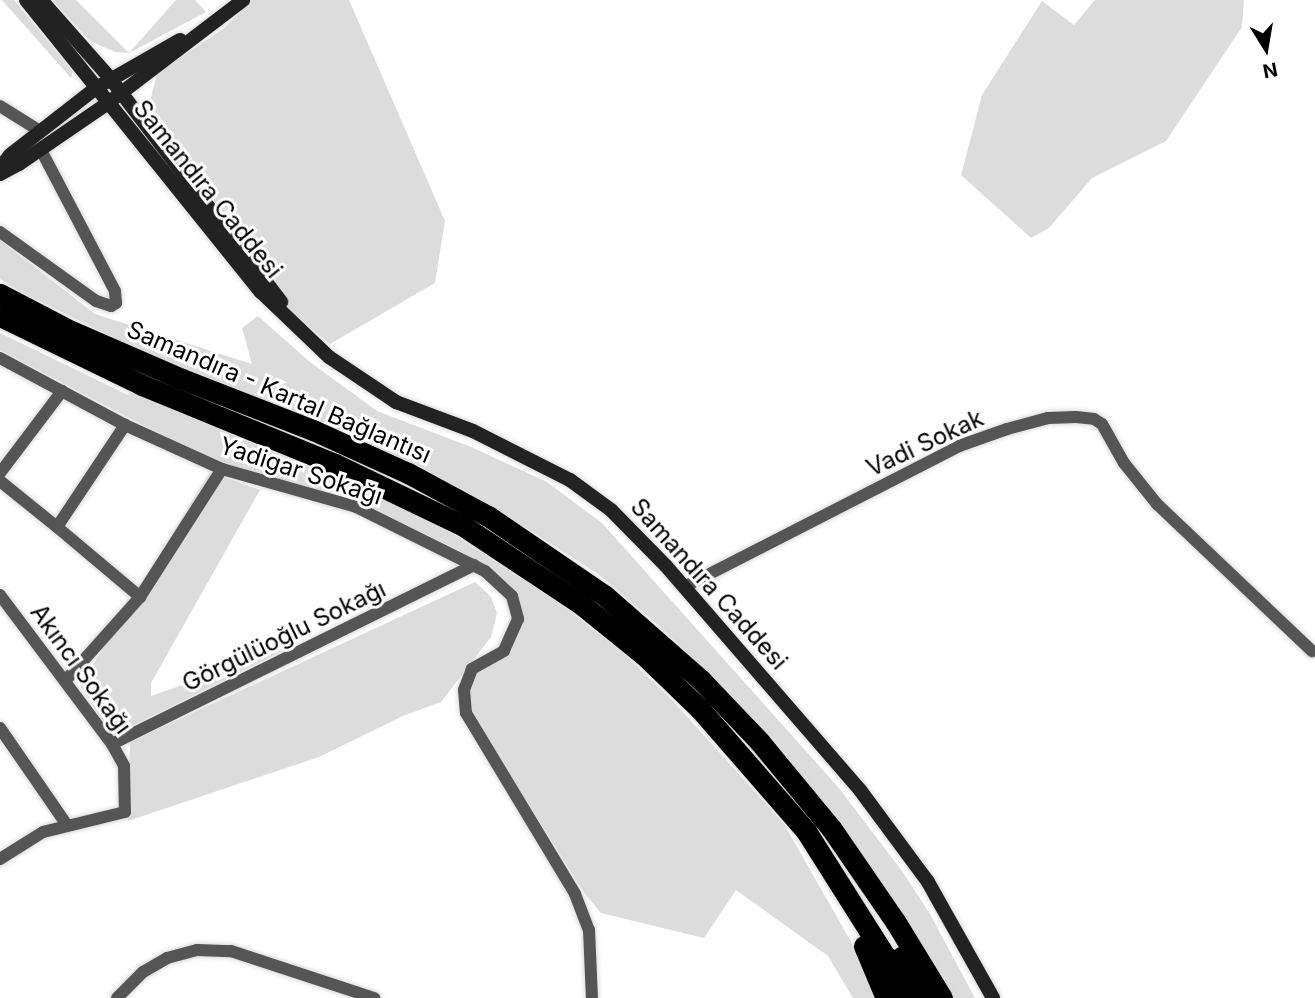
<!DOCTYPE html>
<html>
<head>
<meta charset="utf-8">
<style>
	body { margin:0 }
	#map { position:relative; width:1315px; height:998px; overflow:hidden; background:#fff; font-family:Inter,sans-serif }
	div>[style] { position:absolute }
	.green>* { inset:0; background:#dcdcdc }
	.roads { filter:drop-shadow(0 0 2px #dbdbdb) drop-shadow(0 0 2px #dbdbdb) }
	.street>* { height:12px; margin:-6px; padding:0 6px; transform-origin:6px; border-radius:6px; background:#555 }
	.secondary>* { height:14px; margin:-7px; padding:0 7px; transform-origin:7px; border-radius:7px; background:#222 }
	.highway>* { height:21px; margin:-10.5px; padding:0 10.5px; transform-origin:10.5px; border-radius:10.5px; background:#000 }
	span { translate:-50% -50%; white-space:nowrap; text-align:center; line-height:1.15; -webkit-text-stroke:6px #fff; paint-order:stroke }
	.street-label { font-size:24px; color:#000 }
	.north { position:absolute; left:1231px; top:14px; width:70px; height:70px; -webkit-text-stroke:5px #fff; paint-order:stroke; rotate:169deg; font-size:19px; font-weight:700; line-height:28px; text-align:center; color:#000 }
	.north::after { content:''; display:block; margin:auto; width:24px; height:32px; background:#000; clip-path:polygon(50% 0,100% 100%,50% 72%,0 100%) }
</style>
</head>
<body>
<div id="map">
	<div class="green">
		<div style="clip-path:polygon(2px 0,14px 0,73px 72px,71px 78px)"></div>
		<div style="clip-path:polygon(52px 0,76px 0,129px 53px,176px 0,195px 0,206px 12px,129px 53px,115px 52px,90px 41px)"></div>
		<div style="clip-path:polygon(253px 0,349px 0,445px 221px,435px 283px,330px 344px,287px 309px,149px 105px,157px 74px,224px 28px)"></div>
		<div style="clip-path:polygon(1095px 0,1244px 0,1242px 27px,1166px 141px,1092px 178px,1049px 228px,1031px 238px,961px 175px,982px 95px,1042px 1px,1074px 25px)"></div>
		<div style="clip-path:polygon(0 240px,95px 314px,252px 364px,242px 328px,258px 316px,310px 362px,377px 411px,471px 447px,547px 482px,602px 523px,838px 787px,902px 871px,930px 914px,975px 998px,951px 998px,813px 791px,774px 742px,727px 691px,657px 624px,598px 574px,495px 508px,431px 473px,365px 441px,145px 353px,21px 292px,0 279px)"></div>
		<div style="clip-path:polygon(0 333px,128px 395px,130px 392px,300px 463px,419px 515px,463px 540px,570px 611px,623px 653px,671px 699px,784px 824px,858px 954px,875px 998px,853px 998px,828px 956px,736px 890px,704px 938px,601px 913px,585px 894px,470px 711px,469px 688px,476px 673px,509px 655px,522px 622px,518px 594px,490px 569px,457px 549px,361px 504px,224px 464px,162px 435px,0 350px)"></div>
		<div style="clip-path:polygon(210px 472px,260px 490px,151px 683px,151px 696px,290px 647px,112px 736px,80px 686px)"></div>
		<div style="clip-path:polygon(475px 582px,491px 597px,497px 613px,491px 637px,441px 702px,403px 716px,319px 757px,128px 821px,130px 742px)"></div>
	</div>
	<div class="roads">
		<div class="street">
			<div style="left:0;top:106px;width:47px;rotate:32deg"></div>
			<div style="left:0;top:232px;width:118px;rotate:35.7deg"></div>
			<div style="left:96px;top:301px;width:16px;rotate:18deg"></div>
			<div style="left:111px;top:306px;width:6px;rotate:-31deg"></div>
			<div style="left:116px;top:303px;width:12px;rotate:-95deg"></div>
			<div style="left:115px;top:291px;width:159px;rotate:-117.7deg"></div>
			<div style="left:0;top:358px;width:142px;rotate:28.2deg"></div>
			<div style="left:125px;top:425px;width:107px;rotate:24.4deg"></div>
			<div style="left:222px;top:469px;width:139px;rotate:15.8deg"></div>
			<div style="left:356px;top:507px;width:144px;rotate:26.4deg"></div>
			<div style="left:485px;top:571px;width:37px;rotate:43deg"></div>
			<div style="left:512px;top:596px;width:24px;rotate:75deg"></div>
			<div style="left:518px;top:619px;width:35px;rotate:114deg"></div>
			<div style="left:504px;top:651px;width:37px;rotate:151deg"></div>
			<div style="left:472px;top:669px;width:22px;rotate:111deg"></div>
			<div style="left:464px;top:690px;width:23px;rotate:85deg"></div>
			<div style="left:466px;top:713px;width:211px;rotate:58.9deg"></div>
			<div style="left:575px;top:894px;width:39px;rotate:69deg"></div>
			<div style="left:589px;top:930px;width:68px;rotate:87.5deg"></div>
			<div style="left:0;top:473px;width:103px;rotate:-52.9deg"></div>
			<div style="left:0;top:481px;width:73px;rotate:38.9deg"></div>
			<div style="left:57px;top:527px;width:123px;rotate:-56.3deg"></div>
			<div style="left:57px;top:527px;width:109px;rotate:40.1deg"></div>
			<div style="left:140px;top:597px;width:152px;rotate:-57.4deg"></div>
			<div style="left:684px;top:587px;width:309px;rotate:-27.1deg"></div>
			<div style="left:959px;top:446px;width:51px;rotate:-19.5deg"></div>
			<div style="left:1007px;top:429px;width:42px;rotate:-15deg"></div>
			<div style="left:1048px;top:418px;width:28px;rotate:-2deg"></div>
			<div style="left:1076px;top:417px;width:18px;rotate:6deg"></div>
			<div style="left:1094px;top:419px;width:9px;rotate:32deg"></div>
			<div style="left:1102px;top:424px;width:45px;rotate:60.6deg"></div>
			<div style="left:1124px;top:463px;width:53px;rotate:51.2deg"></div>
			<div style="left:1157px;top:504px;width:214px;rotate:43.5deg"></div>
			<div style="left:0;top:595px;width:186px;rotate:53.1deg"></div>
			<div style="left:112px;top:744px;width:25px;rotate:61deg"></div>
			<div style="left:124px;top:766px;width:46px;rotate:88.8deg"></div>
			<div style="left:125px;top:812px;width:84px;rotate:166.3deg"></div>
			<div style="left:43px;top:832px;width:51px;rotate:147.9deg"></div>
			<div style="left:65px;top:681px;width:113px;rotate:-48.2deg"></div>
			<div style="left:0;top:728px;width:118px;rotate:55.4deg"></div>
			<div style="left:112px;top:744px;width:404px;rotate:-26.3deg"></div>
			<div style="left:117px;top:998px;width:37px;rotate:-45deg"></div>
			<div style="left:143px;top:972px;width:28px;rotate:-30deg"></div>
			<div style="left:167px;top:958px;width:31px;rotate:-15deg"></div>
			<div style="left:197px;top:950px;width:34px;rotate:2deg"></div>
			<div style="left:231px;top:951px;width:151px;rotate:18.2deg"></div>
		</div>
		<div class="secondary">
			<div style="left:26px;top:0;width:375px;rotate:51.2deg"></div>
			<div style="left:261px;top:292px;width:94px;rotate:43.7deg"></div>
			<div style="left:329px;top:357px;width:81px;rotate:33.9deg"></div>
			<div style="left:396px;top:402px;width:82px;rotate:20.6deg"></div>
			<div style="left:473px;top:431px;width:109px;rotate:26.8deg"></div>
			<div style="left:570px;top:480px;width:51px;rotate:36.2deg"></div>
			<div style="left:611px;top:510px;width:78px;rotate:45.5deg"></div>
			<div style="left:666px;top:566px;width:296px;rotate:49.1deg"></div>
			<div style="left:860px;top:790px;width:114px;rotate:53.5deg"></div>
			<div style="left:928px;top:882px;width:133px;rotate:60.7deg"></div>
			<div style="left:41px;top:0;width:104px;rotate:48.5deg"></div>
			<div style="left:110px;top:78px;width:282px;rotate:52.6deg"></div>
			<div style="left:0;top:168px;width:16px;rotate:-52deg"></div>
			<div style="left:10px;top:155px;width:109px;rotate:-37.9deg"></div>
			<div style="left:96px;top:88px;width:97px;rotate:-29.7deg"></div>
			<div style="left:0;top:174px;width:21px;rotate:-28deg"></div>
			<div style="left:19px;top:164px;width:108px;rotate:-34.4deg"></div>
			<div style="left:108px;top:103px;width:170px;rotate:-37.3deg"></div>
		</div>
		<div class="highway">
			<div style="left:0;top:294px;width:80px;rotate:27.5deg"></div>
			<div style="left:71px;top:331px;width:121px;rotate:23.4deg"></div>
			<div style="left:182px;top:379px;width:141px;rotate:21.3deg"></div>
			<div style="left:313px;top:430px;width:104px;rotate:24.4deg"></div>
			<div style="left:408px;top:473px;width:91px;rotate:28.3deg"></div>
			<div style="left:488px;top:516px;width:140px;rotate:34.3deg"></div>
			<div style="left:604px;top:595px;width:128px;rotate:41.2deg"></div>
			<div style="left:700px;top:679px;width:86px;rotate:46.4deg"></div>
			<div style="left:759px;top:741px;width:113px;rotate:50.4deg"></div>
			<div style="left:831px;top:828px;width:113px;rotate:55.5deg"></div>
			<div style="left:895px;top:921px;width:90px;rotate:58.6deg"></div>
			<div style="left:0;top:316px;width:158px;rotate:25.9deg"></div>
			<div style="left:142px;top:385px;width:209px;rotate:22.3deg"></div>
			<div style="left:335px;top:464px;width:141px;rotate:25.7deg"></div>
			<div style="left:462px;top:525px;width:143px;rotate:33.6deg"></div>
			<div style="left:581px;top:604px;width:81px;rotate:39deg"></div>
			<div style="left:644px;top:655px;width:78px;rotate:44deg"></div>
			<div style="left:700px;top:709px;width:162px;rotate:49deg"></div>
			<div style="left:806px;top:831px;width:148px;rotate:57.7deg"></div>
			<div style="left:885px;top:956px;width:47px;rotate:64.5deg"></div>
			<div style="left:864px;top:946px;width:56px;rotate:67.1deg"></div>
			<div style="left:901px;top:957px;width:46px;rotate:62.9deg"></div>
		</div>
	</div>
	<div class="street-label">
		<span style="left:208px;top:189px;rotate:51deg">Samandıra Caddesi</span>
		<span style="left:279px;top:392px;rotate:23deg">Samandıra - Kartal Bağlantısı</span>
		<span style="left:925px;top:443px;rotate:-25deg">Vadi Sokak</span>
		<span style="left:301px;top:471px;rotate:18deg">Yadigar Sokağı</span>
		<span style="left:709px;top:584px;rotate:48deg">Samandıra Caddesi</span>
		<span style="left:284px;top:636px;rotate:-26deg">Görgülüoğlu Sokağı</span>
		<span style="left:81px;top:669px;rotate:54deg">Akıncı Sokağı</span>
	</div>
	<div class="north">N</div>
</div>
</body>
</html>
